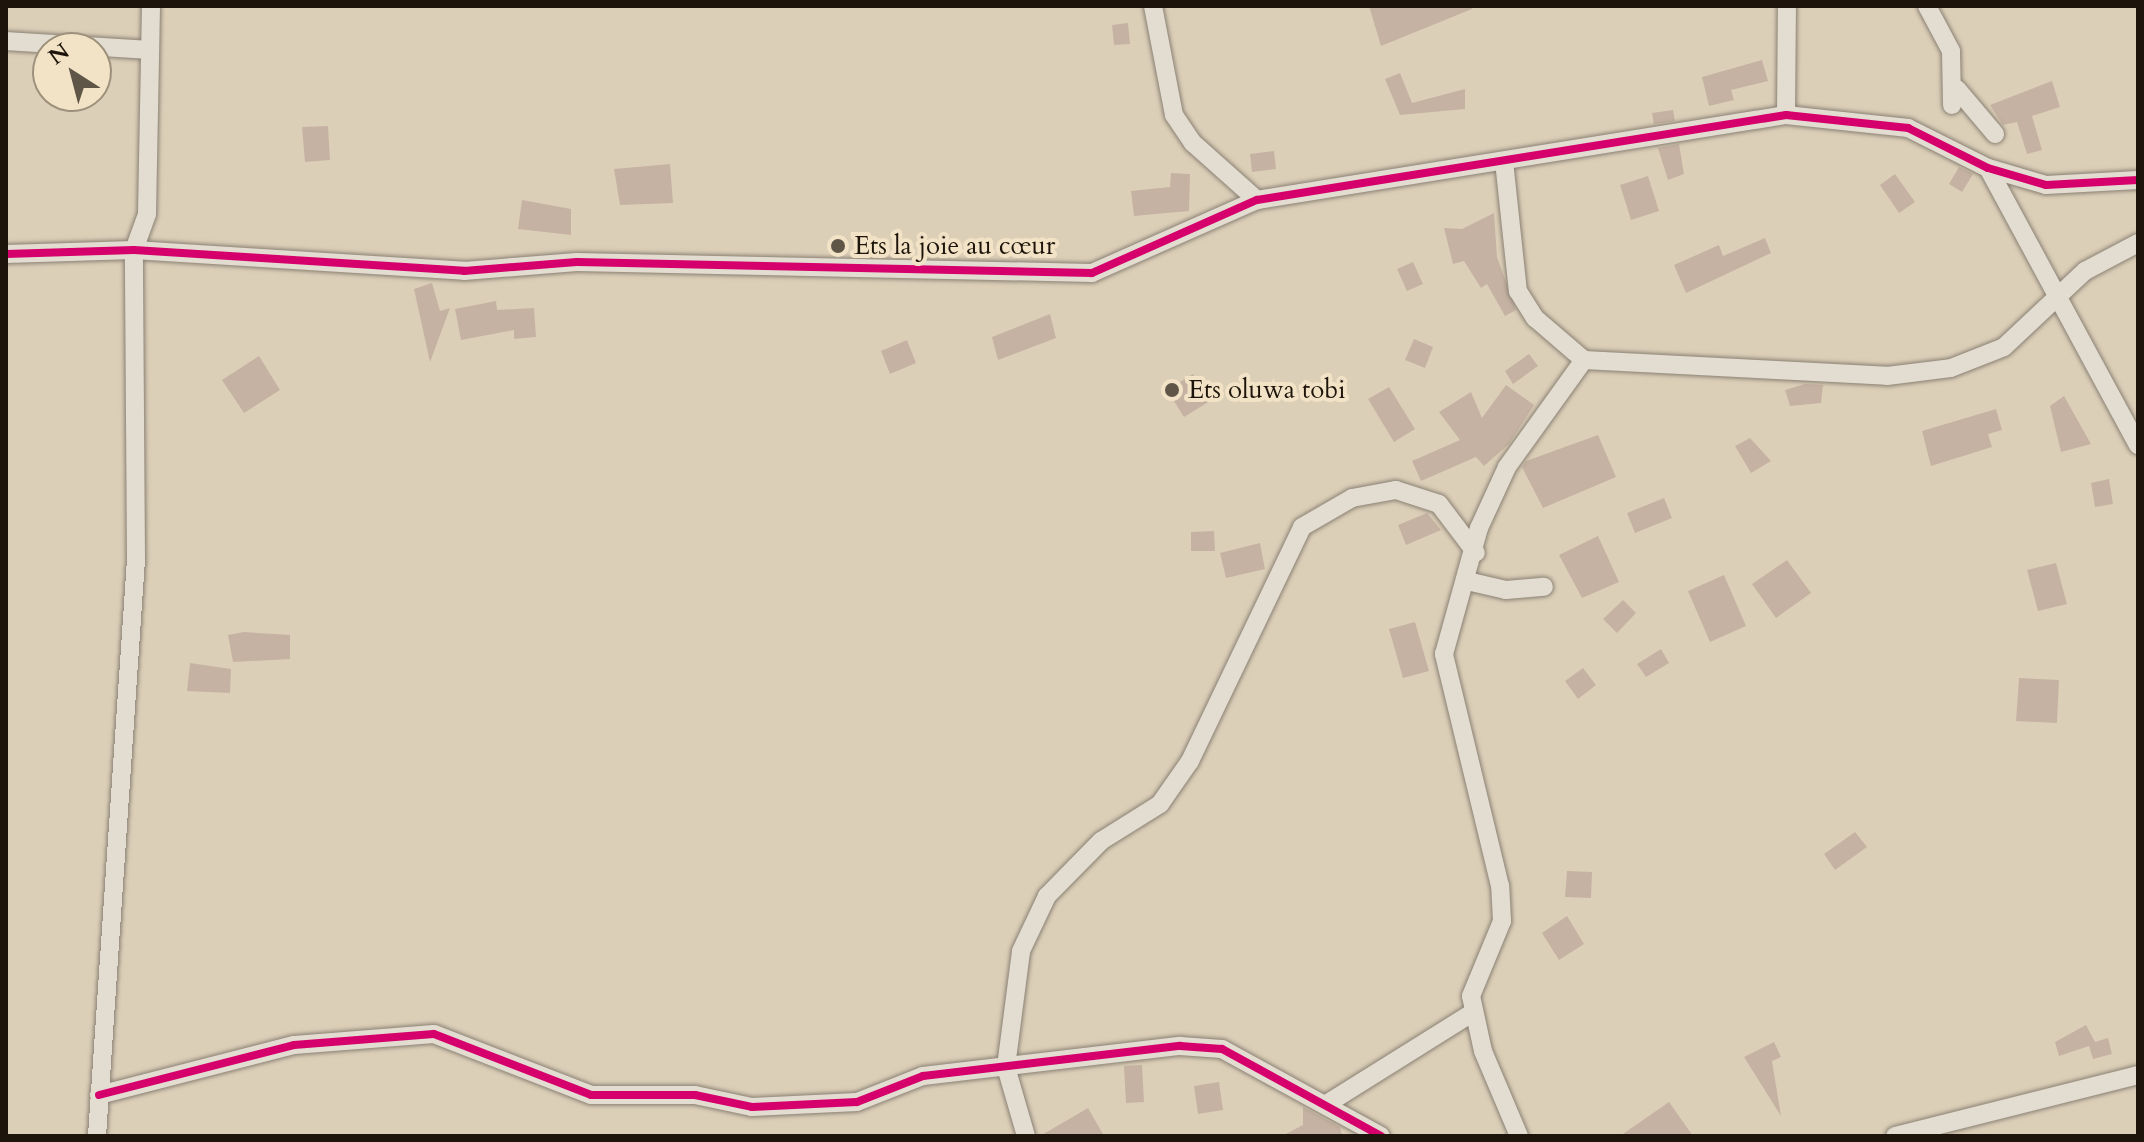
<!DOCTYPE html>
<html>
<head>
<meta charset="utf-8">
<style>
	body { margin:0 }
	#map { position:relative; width:2144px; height:1142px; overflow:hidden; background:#dccfb8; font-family:Cardo,serif }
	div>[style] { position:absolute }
	.building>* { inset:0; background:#c6b2a2 }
	.roads { filter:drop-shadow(0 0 2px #8a8174) drop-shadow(0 0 2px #8a8174) }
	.minor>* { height:18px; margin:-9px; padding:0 9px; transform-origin:9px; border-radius:9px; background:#e3ddd1 }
	.cycleway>* { height:8px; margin:-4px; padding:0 4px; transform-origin:4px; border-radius:4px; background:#d6006c }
	.dots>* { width:22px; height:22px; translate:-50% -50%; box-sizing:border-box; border:4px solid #f2e3c7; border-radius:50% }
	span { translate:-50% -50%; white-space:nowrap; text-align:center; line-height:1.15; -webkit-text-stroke:8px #f2e3c7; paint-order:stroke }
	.poi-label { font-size:26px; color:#1d150b }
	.left { translate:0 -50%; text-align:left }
	.frame { position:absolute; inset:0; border:8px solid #1d150b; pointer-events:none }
	.north { position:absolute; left:32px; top:32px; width:80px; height:80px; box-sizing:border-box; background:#f2e3c7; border:2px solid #9d917c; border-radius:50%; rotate:324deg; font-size:22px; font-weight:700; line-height:32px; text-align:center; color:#1d150b }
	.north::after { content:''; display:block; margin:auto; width:28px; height:36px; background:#605648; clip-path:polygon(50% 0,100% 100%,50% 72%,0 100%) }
</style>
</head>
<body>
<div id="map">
	<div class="building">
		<div style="clip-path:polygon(1369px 6px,1471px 6px,1472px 9px,1381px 46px)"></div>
		<div style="clip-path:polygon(1128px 23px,1130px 44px,1114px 45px,1112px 25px)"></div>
		<div style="clip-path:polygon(1762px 60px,1768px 81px,1731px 90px,1734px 100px,1709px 106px,1702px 77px)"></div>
		<div style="clip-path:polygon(1400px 73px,1412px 103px,1465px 89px,1465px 109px,1400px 115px,1385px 79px)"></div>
		<div style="clip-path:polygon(2052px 81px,2060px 107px,2032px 116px,2042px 150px,2027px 154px,2017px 122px,2003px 125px,1990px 105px)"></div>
		<div style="clip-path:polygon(1673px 110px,1675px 121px,1654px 124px,1652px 113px)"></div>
		<div style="clip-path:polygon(328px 126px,330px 160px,305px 162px,302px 127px)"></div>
		<div style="clip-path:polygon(1679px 144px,1684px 174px,1668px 180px,1658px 148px)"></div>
		<div style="clip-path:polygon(1274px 151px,1276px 169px,1252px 172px,1250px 154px)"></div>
		<div style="clip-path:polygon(670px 164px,673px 203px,620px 205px,614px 169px)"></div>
		<div style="clip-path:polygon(1959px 167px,1973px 174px,1962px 192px,1949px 184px)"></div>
		<div style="clip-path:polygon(1171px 173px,1190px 174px,1189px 211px,1134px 216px,1131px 191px,1170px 187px)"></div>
		<div style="clip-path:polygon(1895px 174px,1915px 202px,1899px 213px,1880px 185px)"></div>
		<div style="clip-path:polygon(1648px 176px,1659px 211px,1631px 220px,1620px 185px)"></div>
		<div style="clip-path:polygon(522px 200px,571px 209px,571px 235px,518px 229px)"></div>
		<div style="clip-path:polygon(1494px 213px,1497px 257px,1516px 310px,1505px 316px,1487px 284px,1481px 288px,1464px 261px,1453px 264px,1444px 228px,1462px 229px)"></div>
		<div style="clip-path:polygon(1765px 238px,1771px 253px,1686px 293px,1674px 265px,1719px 245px,1723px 256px)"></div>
		<div style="clip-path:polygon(1413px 262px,1423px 284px,1407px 291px,1397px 269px)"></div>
		<div style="clip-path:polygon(432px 283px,440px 311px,450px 308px,430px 362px,414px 289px)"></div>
		<div style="clip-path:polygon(496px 301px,497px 310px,534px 308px,536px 337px,514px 339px,514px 330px,461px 340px,455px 309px)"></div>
		<div style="clip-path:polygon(1050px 314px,1056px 338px,998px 360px,992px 337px)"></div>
		<div style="clip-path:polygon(1414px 339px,1433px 347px,1425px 368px,1405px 360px)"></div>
		<div style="clip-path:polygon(907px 340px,916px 363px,890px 374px,881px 351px)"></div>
		<div style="clip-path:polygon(1529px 354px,1538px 366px,1513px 384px,1505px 371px)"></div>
		<div style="clip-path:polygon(259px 356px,280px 390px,244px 413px,222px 380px)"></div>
		<div style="clip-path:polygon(1193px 374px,1210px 401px,1184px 417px,1167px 390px)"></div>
		<div style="clip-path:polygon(1805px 384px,1823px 385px,1821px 403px,1790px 406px,1785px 390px)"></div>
		<div style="clip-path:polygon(1506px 385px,1534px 405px,1509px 444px,1484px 466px,1476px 457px,1421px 481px,1412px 461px,1460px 440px,1439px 412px,1471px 392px,1482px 418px)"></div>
		<div style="clip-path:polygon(1389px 387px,1415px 429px,1394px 442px,1368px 399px)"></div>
		<div style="clip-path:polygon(2064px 396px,2091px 444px,2061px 452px,2050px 406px)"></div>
		<div style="clip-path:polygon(1996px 409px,2002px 430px,1988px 434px,1992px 447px,1931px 466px,1922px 431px)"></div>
		<div style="clip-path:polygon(1598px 435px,1616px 477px,1543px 508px,1522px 467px,1526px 461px)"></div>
		<div style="clip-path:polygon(1750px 438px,1771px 461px,1751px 473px,1735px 446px)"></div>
		<div style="clip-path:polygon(2109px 479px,2113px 504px,2095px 507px,2091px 483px)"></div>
		<div style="clip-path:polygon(1664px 498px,1672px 518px,1635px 533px,1627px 513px)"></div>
		<div style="clip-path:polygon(1427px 513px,1441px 530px,1406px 545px,1398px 525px)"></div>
		<div style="clip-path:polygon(1214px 531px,1215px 551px,1191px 551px,1191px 532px)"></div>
		<div style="clip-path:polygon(1598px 536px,1619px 582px,1582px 598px,1559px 555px)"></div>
		<div style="clip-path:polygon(1260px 543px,1265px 569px,1226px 578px,1220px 553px)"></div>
		<div style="clip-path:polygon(1787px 560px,1811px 593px,1776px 618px,1752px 584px)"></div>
		<div style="clip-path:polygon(2056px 563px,2067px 604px,2038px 611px,2027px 570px)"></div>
		<div style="clip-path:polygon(1724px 575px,1746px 626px,1710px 642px,1688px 591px)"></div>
		<div style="clip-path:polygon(1623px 600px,1636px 613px,1617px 633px,1603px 619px)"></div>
		<div style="clip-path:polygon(1415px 622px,1429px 671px,1403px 678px,1389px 629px)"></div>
		<div style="clip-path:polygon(244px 632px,290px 635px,290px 659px,233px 662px,228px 635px)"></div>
		<div style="clip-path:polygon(1661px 649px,1669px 663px,1646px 677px,1637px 664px)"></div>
		<div style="clip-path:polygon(190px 663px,231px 669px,230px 693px,187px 691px)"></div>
		<div style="clip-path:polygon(1583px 668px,1596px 685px,1578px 699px,1565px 681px)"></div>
		<div style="clip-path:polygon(2019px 678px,2059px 680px,2057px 723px,2016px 721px)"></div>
		<div style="clip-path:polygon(1855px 832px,1867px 847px,1835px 870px,1824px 854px)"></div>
		<div style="clip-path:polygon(1567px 871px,1592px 872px,1591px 898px,1565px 897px)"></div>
		<div style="clip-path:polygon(1567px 916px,1584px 944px,1559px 960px,1542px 933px)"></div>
		<div style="clip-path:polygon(2086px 1025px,2095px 1042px,2108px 1038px,2112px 1054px,2093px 1059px,2089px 1046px,2059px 1056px,2055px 1042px)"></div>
		<div style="clip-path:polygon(1774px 1042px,1781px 1057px,1772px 1061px,1781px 1116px,1744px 1057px)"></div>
		<div style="clip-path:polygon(1142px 1065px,1144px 1102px,1126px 1103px,1124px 1066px)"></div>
		<div style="clip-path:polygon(1219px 1082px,1223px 1110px,1198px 1114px,1194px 1086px)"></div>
		<div style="clip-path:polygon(1669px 1102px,1693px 1136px,1620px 1136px)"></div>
		<div style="clip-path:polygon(1303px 1107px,1340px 1127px,1342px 1136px,1282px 1136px,1303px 1125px)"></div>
		<div style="clip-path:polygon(1088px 1108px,1104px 1136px,1040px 1136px)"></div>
	</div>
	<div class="roads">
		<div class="minor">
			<div style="left:1153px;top:6px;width:111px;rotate:79.1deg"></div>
			<div style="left:1174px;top:115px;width:34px;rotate:56deg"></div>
			<div style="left:1193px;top:143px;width:86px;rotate:41.7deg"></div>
			<div style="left:1927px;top:6px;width:51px;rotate:61.9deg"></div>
			<div style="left:1951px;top:51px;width:54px;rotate:88.9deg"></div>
			<div style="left:6px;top:41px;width:144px;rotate:3.6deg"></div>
			<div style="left:1957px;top:89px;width:59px;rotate:49.8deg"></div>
			<div style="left:1786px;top:115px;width:109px;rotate:-89.5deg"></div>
			<div style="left:1504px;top:161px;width:131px;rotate:83.9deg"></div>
			<div style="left:1518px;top:291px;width:32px;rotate:58deg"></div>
			<div style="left:1535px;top:318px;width:65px;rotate:40.6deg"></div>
			<div style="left:1584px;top:360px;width:303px;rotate:3deg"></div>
			<div style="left:1887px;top:376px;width:64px;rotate:-7.1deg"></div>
			<div style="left:1951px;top:368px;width:57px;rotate:-21.6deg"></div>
			<div style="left:2004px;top:347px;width:111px;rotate:-43.2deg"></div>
			<div style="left:2085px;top:271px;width:60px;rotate:-27.8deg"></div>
			<div style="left:1988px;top:168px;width:315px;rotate:61.6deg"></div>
			<div style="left:6px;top:254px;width:128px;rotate:-1.8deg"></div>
			<div style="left:134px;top:250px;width:331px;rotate:3.6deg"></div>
			<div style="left:464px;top:271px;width:113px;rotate:-4.6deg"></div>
			<div style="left:577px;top:262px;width:515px;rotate:1.22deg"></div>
			<div style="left:1092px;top:273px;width:180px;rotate:-23.9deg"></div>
			<div style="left:1257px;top:200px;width:536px;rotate:-9.13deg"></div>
			<div style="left:1786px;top:115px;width:123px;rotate:6.1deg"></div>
			<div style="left:1908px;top:128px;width:89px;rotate:26.6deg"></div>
			<div style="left:1988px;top:168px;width:60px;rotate:16.3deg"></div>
			<div style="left:2046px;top:185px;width:92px;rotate:-3.1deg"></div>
			<div style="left:1467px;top:581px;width:40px;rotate:13deg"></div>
			<div style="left:1506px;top:590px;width:38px;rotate:-5deg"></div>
			<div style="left:99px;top:1095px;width:201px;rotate:-14.4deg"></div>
			<div style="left:294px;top:1045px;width:140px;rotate:-4.5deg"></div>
			<div style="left:434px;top:1034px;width:168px;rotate:21.2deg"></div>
			<div style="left:591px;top:1095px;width:104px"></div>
			<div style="left:695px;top:1095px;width:58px;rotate:11.9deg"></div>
			<div style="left:752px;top:1107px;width:105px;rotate:-2.7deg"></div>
			<div style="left:857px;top:1102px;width:71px;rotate:-21.5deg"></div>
			<div style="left:923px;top:1076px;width:259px;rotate:-6.7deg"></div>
			<div style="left:1180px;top:1046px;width:42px;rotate:4.1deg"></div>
			<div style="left:1222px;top:1049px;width:181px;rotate:28.7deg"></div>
			<div style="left:1325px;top:1105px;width:176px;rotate:-32deg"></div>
			<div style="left:97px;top:1136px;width:577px;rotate:-86.13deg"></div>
			<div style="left:136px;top:560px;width:310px;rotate:-90.4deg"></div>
			<div style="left:134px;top:250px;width:38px;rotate:-70deg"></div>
			<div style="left:147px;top:214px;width:208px;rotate:-88.9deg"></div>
			<div style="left:1026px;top:1136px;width:72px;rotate:-106.2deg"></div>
			<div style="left:1006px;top:1067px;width:117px;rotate:-82.6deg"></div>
			<div style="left:1021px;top:951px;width:61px;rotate:-64.7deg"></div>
			<div style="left:1047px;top:896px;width:77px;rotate:-45.5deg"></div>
			<div style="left:1101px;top:841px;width:70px;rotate:-32.1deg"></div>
			<div style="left:1160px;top:804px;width:52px;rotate:-55.1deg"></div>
			<div style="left:1190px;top:761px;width:259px;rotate:-64.4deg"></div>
			<div style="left:1302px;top:527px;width:58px;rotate:-30.1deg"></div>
			<div style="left:1352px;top:498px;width:45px;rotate:-10.3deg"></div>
			<div style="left:1396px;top:490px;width:45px;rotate:18deg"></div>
			<div style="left:1439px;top:504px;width:61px;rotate:52.9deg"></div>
			<div style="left:1519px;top:1136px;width:92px;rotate:-113deg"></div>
			<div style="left:1483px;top:1051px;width:56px;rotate:-102.3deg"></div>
			<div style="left:1471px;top:996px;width:81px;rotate:-67.5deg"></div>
			<div style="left:1502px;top:921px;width:35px;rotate:-93deg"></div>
			<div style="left:1500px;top:886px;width:239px;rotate:-103.6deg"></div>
			<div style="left:1444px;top:654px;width:131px;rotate:-74.5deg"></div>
			<div style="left:1479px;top:528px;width:67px;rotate:-65.3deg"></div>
			<div style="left:1507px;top:467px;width:132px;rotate:-54.3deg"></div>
			<div style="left:1895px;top:1136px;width:251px;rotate:-14.1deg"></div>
		</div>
	</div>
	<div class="cycleway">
		<div style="left:6px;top:254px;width:128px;rotate:-1.8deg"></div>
		<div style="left:134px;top:250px;width:331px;rotate:3.6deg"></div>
		<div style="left:464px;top:271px;width:113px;rotate:-4.6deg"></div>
		<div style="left:577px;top:262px;width:515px;rotate:1.22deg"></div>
		<div style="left:1092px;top:273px;width:180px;rotate:-23.9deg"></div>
		<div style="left:1257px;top:200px;width:536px;rotate:-9.13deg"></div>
		<div style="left:1786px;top:115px;width:123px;rotate:6.1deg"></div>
		<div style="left:1908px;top:128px;width:89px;rotate:26.6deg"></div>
		<div style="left:1988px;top:168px;width:60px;rotate:16.3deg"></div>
		<div style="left:2046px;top:185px;width:92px;rotate:-3.1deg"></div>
		<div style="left:99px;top:1095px;width:201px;rotate:-14.4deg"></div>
		<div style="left:294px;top:1045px;width:140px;rotate:-4.5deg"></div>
		<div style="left:434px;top:1034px;width:168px;rotate:21.2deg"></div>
		<div style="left:591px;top:1095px;width:104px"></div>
		<div style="left:695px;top:1095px;width:58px;rotate:11.9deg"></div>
		<div style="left:752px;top:1107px;width:105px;rotate:-2.7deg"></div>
		<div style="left:857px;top:1102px;width:71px;rotate:-21.5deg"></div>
		<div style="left:923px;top:1076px;width:259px;rotate:-6.7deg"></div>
		<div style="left:1180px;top:1046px;width:42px;rotate:4.1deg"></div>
		<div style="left:1222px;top:1049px;width:181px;rotate:28.7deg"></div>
	</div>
	<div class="dots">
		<div style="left:838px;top:246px;background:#605648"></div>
		<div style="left:1172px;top:390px;background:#605648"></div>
	</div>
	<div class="poi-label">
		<span class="left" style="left:854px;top:246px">Ets la joie au cœur</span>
		<span class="left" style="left:1188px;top:390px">Ets oluwa tobi</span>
	</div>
	<div class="frame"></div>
	<div class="north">N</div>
</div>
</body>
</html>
